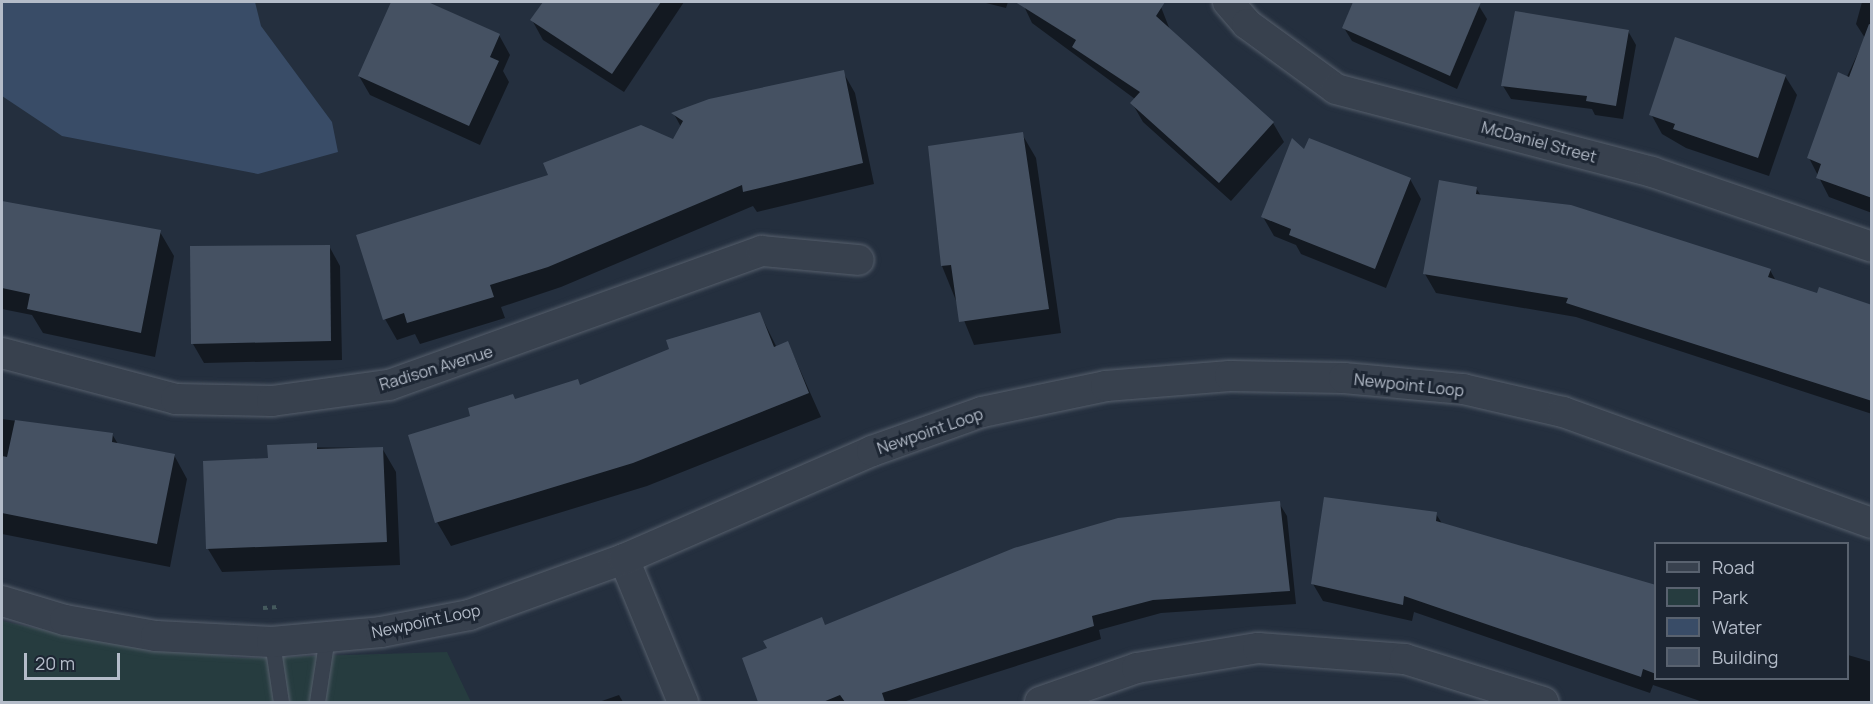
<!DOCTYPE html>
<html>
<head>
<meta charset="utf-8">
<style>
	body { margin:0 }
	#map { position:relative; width:1873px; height:704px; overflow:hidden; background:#242f3e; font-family:Manrope,sans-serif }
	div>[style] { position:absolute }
	.green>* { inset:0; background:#263c3f }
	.water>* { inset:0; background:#394c67 }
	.shadow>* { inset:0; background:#0007 }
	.building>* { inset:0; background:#455162 }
	.path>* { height:4px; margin-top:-2px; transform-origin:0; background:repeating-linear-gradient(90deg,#44595c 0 4.5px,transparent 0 9px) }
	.roads { filter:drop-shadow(0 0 2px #565f6c) drop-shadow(0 0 2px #565f6c) }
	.lane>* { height:15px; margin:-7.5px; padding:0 7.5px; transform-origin:7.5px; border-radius:7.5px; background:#38414e }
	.street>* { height:30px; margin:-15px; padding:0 15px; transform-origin:15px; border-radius:15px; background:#38414e }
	span { translate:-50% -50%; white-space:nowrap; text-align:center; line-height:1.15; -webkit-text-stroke:6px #1d2633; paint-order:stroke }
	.street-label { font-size:16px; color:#b4bcc9 }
	.frame { position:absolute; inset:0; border:3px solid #b4bcc9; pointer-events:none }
	.legend { position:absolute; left:1654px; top:542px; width:195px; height:138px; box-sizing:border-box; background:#1d2633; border:2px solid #59626f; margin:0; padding:8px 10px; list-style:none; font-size:18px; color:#b4bcc9 }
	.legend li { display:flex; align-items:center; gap:12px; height:30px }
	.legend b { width:30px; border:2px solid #59626f }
	.scale { position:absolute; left:24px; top:653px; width:96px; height:27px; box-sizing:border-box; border:3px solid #b4bcc9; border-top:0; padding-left:8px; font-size:18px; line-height:21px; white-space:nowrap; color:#b4bcc9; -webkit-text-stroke:4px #1d2633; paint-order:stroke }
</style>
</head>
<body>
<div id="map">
	<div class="green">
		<div style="clip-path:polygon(2px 621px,81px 638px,242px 658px,447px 652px,471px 702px,2px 702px)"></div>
	</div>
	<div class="water">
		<div style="clip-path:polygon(2px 2px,255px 2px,261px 26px,332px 122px,338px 152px,258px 174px,62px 136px,2px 96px)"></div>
	</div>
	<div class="shadow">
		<div style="clip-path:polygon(393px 2px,424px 2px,499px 35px,510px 55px,503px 71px,509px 82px,480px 145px,370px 95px,359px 76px)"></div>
		<div style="clip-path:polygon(545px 2px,684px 2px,624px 92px,543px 40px,532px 20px)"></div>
		<div style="clip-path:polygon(982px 2px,1008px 2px,1006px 8px)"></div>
		<div style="clip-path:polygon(1022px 2px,1152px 2px,1161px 7px,1170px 30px,1273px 123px,1284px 142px,1231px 201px,1143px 122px,1132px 103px,1135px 99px,1032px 23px)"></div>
		<div style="clip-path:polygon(1354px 2px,1479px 6px,1487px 19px,1457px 89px,1352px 41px,1344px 28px)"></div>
		<div style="clip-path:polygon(1862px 2px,1872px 2px,1872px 213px,1829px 197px,1809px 158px,1865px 38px,1856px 24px)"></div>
		<div style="clip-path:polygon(1628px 31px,1636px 45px,1623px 119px,1595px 115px,1592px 109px,1511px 99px,1503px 86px)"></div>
		<div style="clip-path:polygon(843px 72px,855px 93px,874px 184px,757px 212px,753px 206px,561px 287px,501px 307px,505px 318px,420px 344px,415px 334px,397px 340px,385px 319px,673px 141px,681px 127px,674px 114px)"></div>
		<div style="clip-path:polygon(1785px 76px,1797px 95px,1769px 176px,1686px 148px,1662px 134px,1651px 114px)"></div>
		<div style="clip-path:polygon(1022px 134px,1036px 158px,1061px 333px,974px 345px,942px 266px)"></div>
		<div style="clip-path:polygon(1305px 151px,1410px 179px,1421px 199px,1386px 288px,1301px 254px,1296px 245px,1274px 236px,1263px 217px)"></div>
		<div style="clip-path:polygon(1476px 188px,1481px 196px,1770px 270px,1776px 281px,1872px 318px,1872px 414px,1576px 317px,1436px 293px,1425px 274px)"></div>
		<div style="clip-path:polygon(2px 202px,160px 232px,174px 256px,155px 357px,43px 333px,32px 315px,2px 309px)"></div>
		<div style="clip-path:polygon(329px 246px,340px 266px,342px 360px,204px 363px,193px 344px)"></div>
		<div style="clip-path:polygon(760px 314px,777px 348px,788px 343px,821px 417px,647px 486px,451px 546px,437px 522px,472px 417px,581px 386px)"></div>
		<div style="clip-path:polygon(2px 419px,112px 434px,118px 444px,174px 455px,187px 479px,170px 567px,2px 534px)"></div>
		<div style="clip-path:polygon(269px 447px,382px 448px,396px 472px,400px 565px,222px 572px,208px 549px,269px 459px)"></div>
		<div style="clip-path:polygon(1279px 503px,1287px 516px,1296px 604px,1161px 613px,1099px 630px,1101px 639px,903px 702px,760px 702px,744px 659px,825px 626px)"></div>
		<div style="clip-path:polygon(1436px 514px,1443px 525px,1656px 586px,1656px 678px,1848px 678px,1848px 655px,1872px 662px,1872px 702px,1703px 702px,1653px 685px,1650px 693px,1414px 612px,1412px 621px,1323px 601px,1313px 584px)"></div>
		<div style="clip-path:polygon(619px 695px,623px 702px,599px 702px)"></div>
	</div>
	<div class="building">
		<div style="clip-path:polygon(391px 2px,428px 2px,500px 34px,490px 57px,499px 61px,469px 126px,358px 76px)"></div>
		<div style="clip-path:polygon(543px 2px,661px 2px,612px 74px,530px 20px)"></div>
		<div style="clip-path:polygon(1015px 2px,1165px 2px,1156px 16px,1274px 122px,1219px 183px,1130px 103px,1140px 92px,1072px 47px,1076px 40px)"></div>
		<div style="clip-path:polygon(1353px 2px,1481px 2px,1450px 76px,1342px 28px)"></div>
		<div style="clip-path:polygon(1515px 11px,1629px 30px,1616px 106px,1586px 101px,1587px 96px,1501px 86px)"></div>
		<div style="clip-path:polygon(1869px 24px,1872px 25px,1872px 198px,1816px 178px,1821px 164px,1807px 158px,1838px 72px,1849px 77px)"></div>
		<div style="clip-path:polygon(1675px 37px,1786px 75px,1758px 158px,1673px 129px,1675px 124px,1649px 115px)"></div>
		<div style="clip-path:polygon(844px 70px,863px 163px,743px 192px,742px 185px,548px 267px,490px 285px,494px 297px,407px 323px,404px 313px,383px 320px,356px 235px,548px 175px,543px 163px,641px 125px,673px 139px,683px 121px,671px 113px,709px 99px)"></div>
		<div style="clip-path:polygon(1023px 132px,1049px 309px,959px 322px,951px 265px,941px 266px,928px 146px)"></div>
		<div style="clip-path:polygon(1292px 138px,1304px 149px,1309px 138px,1411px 178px,1375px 269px,1289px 235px,1291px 229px,1261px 217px)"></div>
		<div style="clip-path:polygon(1439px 180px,1477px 187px,1476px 194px,1571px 205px,1771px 269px,1768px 277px,1817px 293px,1819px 287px,1872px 305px,1872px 401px,1566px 303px,1568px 298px,1423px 274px)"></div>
		<div style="clip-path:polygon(2px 201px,161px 230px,141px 333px,27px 309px,30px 294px,2px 288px)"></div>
		<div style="clip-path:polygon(330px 245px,331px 341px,191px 344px,190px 246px)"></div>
		<div style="clip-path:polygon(760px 312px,774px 347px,788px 341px,809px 393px,633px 463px,435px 523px,408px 435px,470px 416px,468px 408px,513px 394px,515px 399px,578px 379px,580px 385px,669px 349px,666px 340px)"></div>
		<div style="clip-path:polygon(15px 420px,113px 433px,112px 442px,175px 454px,157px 544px,2px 513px,2px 456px,7px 457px)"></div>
		<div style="clip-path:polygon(317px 443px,317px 449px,383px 447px,387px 542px,206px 549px,203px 461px,268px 458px,267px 445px)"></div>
		<div style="clip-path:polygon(1324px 497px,1437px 512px,1436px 521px,1656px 585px,1656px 674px,1643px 669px,1641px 677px,1404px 596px,1403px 605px,1311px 584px)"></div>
		<div style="clip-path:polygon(1280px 501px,1290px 591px,1153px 600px,1092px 616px,1094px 626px,882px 693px,885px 702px,845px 702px,840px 695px,823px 702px,758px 702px,742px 658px,767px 648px,763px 641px,822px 617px,825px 625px,1014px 548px,1118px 518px)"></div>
	</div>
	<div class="path">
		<div style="left:263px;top:608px;width:16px;rotate:-4deg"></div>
	</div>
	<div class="roads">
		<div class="lane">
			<div style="left:272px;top:642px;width:61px;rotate:81.5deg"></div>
			<div style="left:317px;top:702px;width:66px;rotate:-81.3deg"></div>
		</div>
		<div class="street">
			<div style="left:1228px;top:2px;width:29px;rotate:49deg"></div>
			<div style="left:1247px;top:24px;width:110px;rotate:36.1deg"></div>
			<div style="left:1336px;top:89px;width:327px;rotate:14.7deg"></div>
			<div style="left:1652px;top:172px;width:232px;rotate:18.8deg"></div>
			<div style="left:2px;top:353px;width:180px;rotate:14.8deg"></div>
			<div style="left:176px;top:399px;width:96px;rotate:1.2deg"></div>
			<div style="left:272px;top:401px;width:118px;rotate:-7.8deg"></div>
			<div style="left:389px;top:385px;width:396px;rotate:-19.8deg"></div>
			<div style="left:762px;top:251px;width:97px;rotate:5.3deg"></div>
			<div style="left:624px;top:559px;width:155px;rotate:67.6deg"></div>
			<div style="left:2px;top:601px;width:66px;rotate:16.8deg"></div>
			<div style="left:65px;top:620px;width:92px;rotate:10deg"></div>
			<div style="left:156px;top:636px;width:116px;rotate:3deg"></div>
			<div style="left:272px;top:642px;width:109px;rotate:-5.2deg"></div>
			<div style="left:381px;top:632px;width:90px;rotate:-10.9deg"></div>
			<div style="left:469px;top:615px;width:165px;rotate:-19.9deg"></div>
			<div style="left:624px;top:559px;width:270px;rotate:-23.5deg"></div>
			<div style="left:872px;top:451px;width:117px;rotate:-19.5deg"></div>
			<div style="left:982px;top:412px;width:127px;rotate:-11.8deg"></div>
			<div style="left:1106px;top:386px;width:124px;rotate:-4.6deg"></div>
			<div style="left:1230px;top:376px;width:114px;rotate:1deg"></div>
			<div style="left:1344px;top:378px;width:120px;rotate:5.3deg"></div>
			<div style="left:1463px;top:389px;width:103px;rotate:13deg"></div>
			<div style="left:1563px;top:412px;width:328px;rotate:19.8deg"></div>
			<div style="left:1040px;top:702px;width:103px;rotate:-19.3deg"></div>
			<div style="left:1137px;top:668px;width:123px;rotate:-9.4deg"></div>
			<div style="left:1258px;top:648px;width:147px;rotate:4.3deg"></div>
			<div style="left:1405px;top:659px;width:145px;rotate:17.3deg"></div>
		</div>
	</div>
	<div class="street-label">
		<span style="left:1539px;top:142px;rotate:15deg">McDaniel Street</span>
		<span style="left:436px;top:368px;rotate:-17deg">Radison Avenue</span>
		<span style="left:1409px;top:385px;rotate:6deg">Newpoint Loop</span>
		<span style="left:930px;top:431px;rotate:-19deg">Newpoint Loop</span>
		<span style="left:426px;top:621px;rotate:-12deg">Newpoint Loop</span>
	</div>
	<div class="frame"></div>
	<ul class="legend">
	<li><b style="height:8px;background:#38414e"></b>Road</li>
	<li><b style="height:16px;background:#263c3f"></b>Park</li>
	<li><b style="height:16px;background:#394c67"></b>Water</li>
	<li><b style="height:16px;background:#455162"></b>Building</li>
	</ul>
	<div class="scale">20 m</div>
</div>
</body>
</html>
